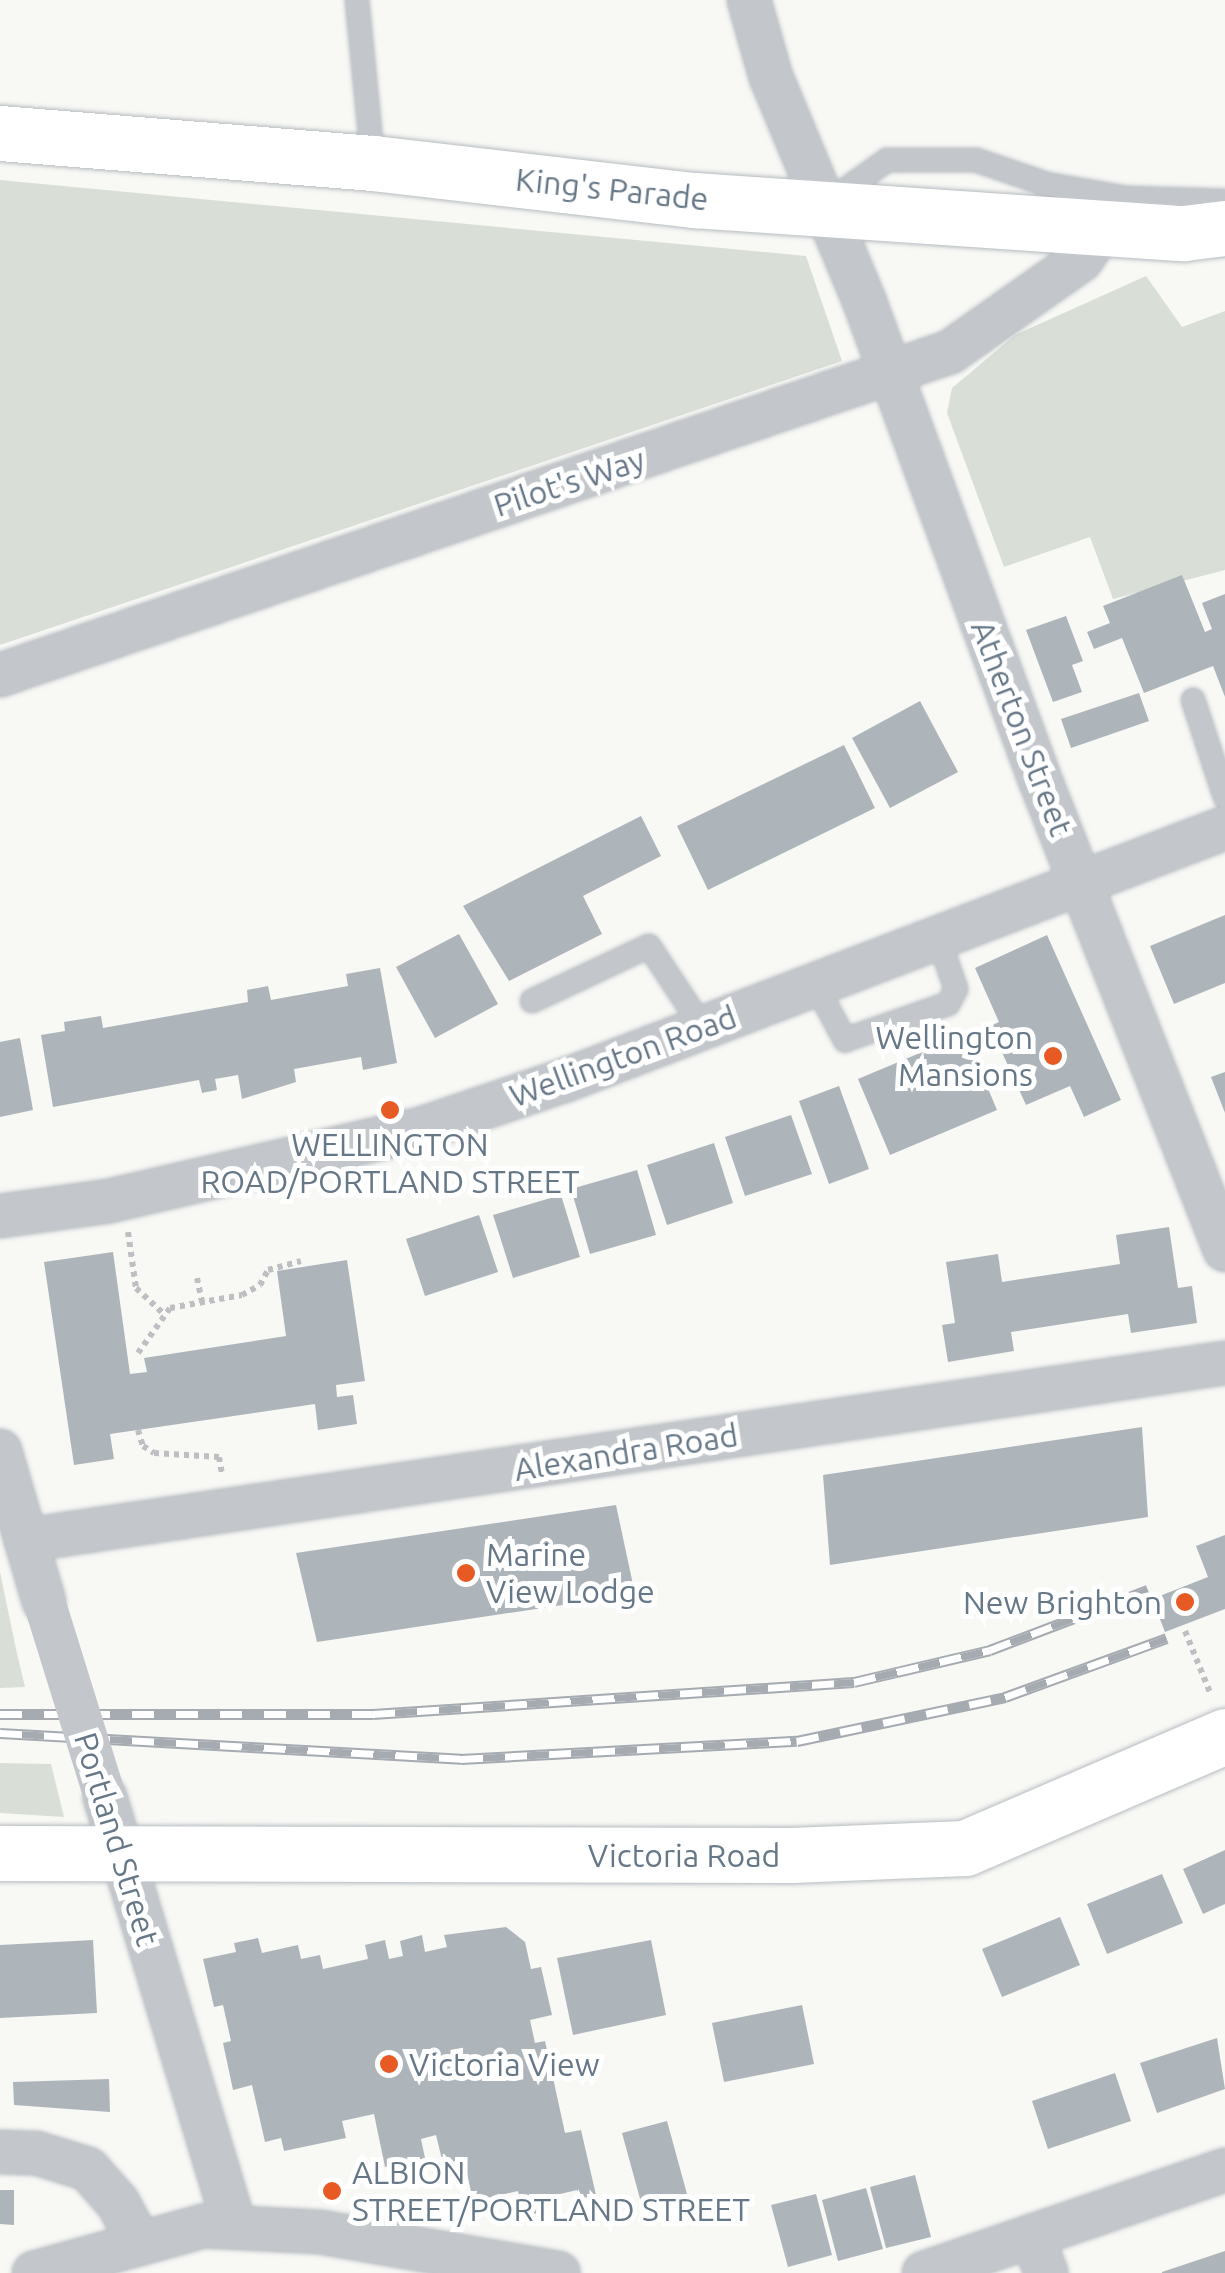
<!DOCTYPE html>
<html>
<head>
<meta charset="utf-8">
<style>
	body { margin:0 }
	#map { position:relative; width:1225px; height:2273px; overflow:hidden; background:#f8f8f5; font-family:Ubuntu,sans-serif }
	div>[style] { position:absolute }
	.green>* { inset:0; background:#d9dfd6 }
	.building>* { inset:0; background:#adb5bb }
	.path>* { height:6px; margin-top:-3px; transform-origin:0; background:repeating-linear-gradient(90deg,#bdbfc2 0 5px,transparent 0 10px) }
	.roads { filter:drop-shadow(0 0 2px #b7bcc1) drop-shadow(0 0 2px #b7bcc1) }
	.lane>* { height:22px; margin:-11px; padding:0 11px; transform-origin:11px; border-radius:11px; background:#c3c7cb }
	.street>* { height:42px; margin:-21px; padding:0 21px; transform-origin:21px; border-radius:21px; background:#c3c7cb }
	.secondary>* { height:55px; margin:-27.5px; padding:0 27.5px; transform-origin:27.5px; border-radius:27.5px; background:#fff }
	.primary>* { height:55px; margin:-27.5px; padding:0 27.5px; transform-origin:27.5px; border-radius:27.5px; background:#fff }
	.rail>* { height:11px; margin-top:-5.5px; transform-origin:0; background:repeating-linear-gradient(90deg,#fff 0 22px,#a5abb1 0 44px); box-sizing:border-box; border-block:2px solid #a5abb1 }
	.street-bridge>* { height:42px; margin:-21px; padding:0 21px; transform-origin:21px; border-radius:21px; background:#c3c7cb }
	.dots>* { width:28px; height:28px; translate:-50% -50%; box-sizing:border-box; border:5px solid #fff; border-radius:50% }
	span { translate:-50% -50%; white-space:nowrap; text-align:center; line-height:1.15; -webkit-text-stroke:10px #fff; paint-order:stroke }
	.street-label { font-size:32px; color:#667787 }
	.poi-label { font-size:32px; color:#667787 }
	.right { translate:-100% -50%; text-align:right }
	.left { translate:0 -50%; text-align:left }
</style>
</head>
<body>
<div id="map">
	<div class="green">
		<div style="clip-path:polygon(0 180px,806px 256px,842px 361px,0 645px)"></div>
		<div style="clip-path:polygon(1146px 276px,1182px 327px,1225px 311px,1225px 570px,1113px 599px,1090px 537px,1004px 567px,947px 413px,952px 388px,1015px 335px)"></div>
		<div style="clip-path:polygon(0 1572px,16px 1649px,25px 1687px,0 1688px)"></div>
		<div style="clip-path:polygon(0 1763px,51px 1764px,64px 1817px,0 1813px)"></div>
	</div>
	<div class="building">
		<div style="clip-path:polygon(1182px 575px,1205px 632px,1212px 629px,1202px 603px,1225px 594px,1225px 697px,1213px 666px,1144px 693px,1122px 638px,1094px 649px,1087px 632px,1110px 623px,1103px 606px)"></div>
		<div style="clip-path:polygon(1066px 616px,1083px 661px,1072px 665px,1082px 692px,1053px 702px,1026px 630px)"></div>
		<div style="clip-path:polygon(1139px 693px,1149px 721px,1071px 748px,1061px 719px)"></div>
		<div style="clip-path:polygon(920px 701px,958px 772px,890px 808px,852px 738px)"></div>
		<div style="clip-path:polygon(844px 745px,875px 808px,708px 890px,677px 826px)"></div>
		<div style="clip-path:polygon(641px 816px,661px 856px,583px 896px,602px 934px,509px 981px,463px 906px)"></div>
		<div style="clip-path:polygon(1225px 915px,1225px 983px,1174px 1004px,1150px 946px)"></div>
		<div style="clip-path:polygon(459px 934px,498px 1004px,435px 1038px,396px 967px)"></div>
		<div style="clip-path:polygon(1047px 935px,1121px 1100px,1084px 1117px,1070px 1086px,1026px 1105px,990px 1026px,999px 1022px,975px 968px)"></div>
		<div style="clip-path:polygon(380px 968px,397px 1063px,363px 1070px,361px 1057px,294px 1069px,296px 1082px,242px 1099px,238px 1075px,215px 1079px,217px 1090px,202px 1093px,199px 1080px,53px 1107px,41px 1035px,65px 1031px,64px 1022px,101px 1016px,103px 1028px,248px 1002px,247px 990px,268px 986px,271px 1000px,348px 986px,346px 974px)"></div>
		<div style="clip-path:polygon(965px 1034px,997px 1110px,890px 1155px,858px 1079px)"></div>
		<div style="clip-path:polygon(20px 1038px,33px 1110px,0 1117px,0 1042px)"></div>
		<div style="clip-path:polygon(1225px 1072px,1225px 1113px,1211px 1077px)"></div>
		<div style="clip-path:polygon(839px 1086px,869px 1169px,829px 1184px,799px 1101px)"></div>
		<div style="clip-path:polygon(791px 1115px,812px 1174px,745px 1196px,725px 1137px)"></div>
		<div style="clip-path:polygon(714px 1143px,733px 1203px,667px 1225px,647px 1165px)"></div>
		<div style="clip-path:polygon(637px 1170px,656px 1235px,590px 1254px,571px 1189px)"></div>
		<div style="clip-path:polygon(561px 1195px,580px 1257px,513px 1278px,493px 1215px)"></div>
		<div style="clip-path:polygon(479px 1215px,498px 1272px,425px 1296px,406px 1239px)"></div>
		<div style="clip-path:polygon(1169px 1227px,1178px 1288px,1192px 1286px,1197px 1323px,1131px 1333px,1128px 1314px,1011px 1332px,1014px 1351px,948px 1362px,942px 1325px,955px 1323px,946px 1262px,998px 1254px,1002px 1282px,1120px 1264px,1116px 1235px)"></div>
		<div style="clip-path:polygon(113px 1252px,130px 1374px,147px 1372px,144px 1358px,286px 1336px,277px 1271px,347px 1260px,365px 1381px,336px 1385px,337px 1397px,353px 1395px,357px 1424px,318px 1430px,315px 1404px,110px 1434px,114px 1459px,74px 1465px,44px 1262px)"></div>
		<div style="clip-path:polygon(1142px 1427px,1148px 1517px,830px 1565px,823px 1475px)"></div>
		<div style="clip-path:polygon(616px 1505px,635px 1594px,317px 1642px,296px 1553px)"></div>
		<div style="clip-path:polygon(1225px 1535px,1225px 1609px,1165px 1632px,1152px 1599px,1208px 1577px,1196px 1546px)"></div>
		<div style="clip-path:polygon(1225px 1850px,1225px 1904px,1203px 1914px,1183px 1869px)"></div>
		<div style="clip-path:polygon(1162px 1874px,1183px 1923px,1107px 1954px,1087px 1904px)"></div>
		<div style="clip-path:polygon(1060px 1917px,1080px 1965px,1002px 1997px,982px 1949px)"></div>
		<div style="clip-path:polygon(506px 1927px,525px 1942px,531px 1969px,541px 1967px,552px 2015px,530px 2020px,535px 2043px,545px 2041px,565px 2133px,581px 2130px,596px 2195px,579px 2199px,577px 2190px,535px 2200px,538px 2213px,523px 2216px,518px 2191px,473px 2201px,464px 2159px,443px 2164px,436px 2135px,421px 2139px,425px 2158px,385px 2167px,374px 2114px,342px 2121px,346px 2138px,284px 2151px,281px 2138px,265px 2142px,252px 2085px,233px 2090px,223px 2043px,231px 2041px,223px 2005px,214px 2007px,203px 1959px,236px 1952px,234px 1943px,258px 1938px,262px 1953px,298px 1945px,301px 1959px,320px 1955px,323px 1969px,368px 1959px,365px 1945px,385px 1940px,389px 1959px,403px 1956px,400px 1941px,422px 1935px,425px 1952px,447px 1947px,444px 1935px)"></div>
		<div style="clip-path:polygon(93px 1940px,97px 2013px,0 2018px,0 1945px)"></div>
		<div style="clip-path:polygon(651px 1940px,666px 2015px,573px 2035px,557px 1958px)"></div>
		<div style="clip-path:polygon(802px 2005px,814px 2064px,724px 2082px,712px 2023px)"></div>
		<div style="clip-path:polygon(1217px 2038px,1225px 2089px,1157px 2113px,1140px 2063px)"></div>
		<div style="clip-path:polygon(1115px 2073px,1131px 2121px,1048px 2149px,1032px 2101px)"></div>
		<div style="clip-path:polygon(109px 2079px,110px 2112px,14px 2105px,13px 2082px)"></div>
		<div style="clip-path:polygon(667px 2121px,687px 2194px,642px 2206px,622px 2133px)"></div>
		<div style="clip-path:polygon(915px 2175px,931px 2237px,886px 2248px,870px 2187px)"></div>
		<div style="clip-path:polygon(866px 2188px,883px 2249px,838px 2261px,822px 2200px)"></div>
		<div style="clip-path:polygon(0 2190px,14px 2190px,14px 2225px,0 2224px)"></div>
		<div style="clip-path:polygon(816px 2194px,832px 2255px,788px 2267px,771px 2205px)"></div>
		<div style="clip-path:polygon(1225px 2251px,1225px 2273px,1162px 2273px,1162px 2272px)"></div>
	</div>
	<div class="path">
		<div style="left:128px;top:1232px;width:57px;rotate:81.9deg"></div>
		<div style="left:136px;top:1288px;width:37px;rotate:43deg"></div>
		<div style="left:197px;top:1278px;width:25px;rotate:78deg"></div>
		<div style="left:138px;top:1353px;width:55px;rotate:-54.6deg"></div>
		<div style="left:170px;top:1308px;width:73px;rotate:-10.2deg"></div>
		<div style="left:242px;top:1295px;width:21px;rotate:-29deg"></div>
		<div style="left:260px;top:1285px;width:17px;rotate:-62deg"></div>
		<div style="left:268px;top:1270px;width:34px;rotate:-15deg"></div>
		<div style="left:138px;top:1430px;width:17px;rotate:73deg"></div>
		<div style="left:143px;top:1446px;width:13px;rotate:32deg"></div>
		<div style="left:154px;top:1453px;width:65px;rotate:3.5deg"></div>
		<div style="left:219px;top:1457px;width:17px;rotate:80deg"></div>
		<div style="left:1185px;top:1631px;width:69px;rotate:67.9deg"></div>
	</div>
	<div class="roads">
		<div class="lane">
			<div style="left:357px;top:0;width:164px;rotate:84.4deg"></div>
			<div style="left:831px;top:200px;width:69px;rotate:-35.5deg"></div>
			<div style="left:887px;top:160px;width:89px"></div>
			<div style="left:976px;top:160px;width:74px;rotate:18.9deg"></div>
			<div style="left:1046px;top:184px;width:80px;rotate:10deg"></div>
			<div style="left:1125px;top:198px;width:100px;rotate:1.7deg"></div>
			<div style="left:1193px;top:700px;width:102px;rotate:71.7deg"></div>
			<div style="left:815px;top:984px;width:64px;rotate:61.8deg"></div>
			<div style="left:845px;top:1040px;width:109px;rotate:-19.3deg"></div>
			<div style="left:948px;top:1004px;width:17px;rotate:-62deg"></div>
			<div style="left:956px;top:989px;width:55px;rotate:-109.1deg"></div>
			<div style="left:532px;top:1001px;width:129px;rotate:-25.2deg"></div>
			<div style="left:649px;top:946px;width:98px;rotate:56.6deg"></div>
		</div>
		<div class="street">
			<div style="left:749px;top:0;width:80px;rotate:74.1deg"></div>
			<div style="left:771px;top:77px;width:245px;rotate:67.4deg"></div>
			<div style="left:865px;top:303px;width:505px;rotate:69.84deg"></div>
			<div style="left:1039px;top:777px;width:508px;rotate:68.53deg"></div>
			<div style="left:0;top:675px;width:1003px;rotate:-18.78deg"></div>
			<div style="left:950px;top:352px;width:160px;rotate:-35.1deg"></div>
			<div style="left:1081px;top:260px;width:39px;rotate:-55deg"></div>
			<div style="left:0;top:1216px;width:110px;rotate:-7.8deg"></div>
			<div style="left:109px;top:1201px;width:320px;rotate:-13deg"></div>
			<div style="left:421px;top:1129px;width:153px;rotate:-18.7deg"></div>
			<div style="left:566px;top:1080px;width:706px;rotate:-20.93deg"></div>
			<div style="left:0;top:1451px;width:156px;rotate:73.7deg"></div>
			<div style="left:26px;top:1540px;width:1212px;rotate:-8.4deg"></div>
			<div style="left:105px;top:1797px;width:449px;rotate:73.2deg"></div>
			<div style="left:0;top:2152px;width:36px;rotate:2deg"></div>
			<div style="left:36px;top:2153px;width:54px;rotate:17.1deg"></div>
			<div style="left:88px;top:2169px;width:45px;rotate:48.6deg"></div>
			<div style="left:118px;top:2203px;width:42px;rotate:61.6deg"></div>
			<div style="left:1032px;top:2236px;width:40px;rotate:69deg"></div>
			<div style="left:34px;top:2273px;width:175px;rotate:-15.5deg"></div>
			<div style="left:203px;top:2226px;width:117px;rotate:2.9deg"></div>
			<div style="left:320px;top:2232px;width:242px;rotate:9.8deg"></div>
			<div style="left:924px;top:2273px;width:318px;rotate:-18.9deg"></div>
		</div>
		<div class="secondary">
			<div style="left:0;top:1853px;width:792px;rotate:0.14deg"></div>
			<div style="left:792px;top:1855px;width:173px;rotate:-2.3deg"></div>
			<div style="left:965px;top:1848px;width:283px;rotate:-23.3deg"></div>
		</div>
		<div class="primary">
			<div style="left:0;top:133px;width:374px;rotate:4.6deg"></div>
			<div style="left:373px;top:163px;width:323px;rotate:6.6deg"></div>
			<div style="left:694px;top:200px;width:491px;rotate:3.9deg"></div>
			<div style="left:1184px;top:233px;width:41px;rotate:-7deg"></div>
		</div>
	</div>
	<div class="rail">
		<div style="left:0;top:1714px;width:373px"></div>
		<div style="left:373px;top:1714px;width:482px;rotate:-3.8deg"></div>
		<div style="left:854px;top:1682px;width:140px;rotate:-13.2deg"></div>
		<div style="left:990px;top:1650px;width:169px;rotate:-20.8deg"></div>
		<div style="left:0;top:1733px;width:462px;rotate:3.2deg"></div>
		<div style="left:461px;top:1759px;width:336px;rotate:-3.1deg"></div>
		<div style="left:797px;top:1741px;width:213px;rotate:-11.9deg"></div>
		<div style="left:1005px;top:1697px;width:172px;rotate:-20deg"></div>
	</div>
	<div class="street-bridge">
		<div style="left:44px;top:1601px;width:205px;rotate:72.7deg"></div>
	</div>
	<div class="dots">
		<div style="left:1053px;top:1056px;background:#e85a24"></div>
		<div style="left:390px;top:1110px;background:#e85a24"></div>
		<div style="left:466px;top:1573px;background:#e85a24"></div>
		<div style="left:1185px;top:1602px;background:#e85a24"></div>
		<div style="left:389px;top:2064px;background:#e85a24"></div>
		<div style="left:332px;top:2191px;background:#e85a24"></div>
	</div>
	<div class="street-label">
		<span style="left:612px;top:189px;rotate:6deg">King's Parade</span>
		<span style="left:569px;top:482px;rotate:-18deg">Pilot's Way</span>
		<span style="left:1022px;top:728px;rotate:69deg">Atherton Street</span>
		<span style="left:623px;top:1056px;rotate:-20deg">Wellington Road</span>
		<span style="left:626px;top:1452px;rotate:-9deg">Alexandra Road</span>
		<span style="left:117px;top:1839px;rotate:73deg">Portland Street</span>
		<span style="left:684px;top:1855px">Victoria Road</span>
	</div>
	<div class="poi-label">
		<span class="right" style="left:1033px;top:1056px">Wellington<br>Mansions</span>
		<span style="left:390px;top:1163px">WELLINGTON<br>ROAD/PORTLAND STREET</span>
		<span class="left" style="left:486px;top:1573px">Marine<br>View Lodge</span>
		<span class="right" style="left:1162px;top:1602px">New Brighton</span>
		<span class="left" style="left:409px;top:2064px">Victoria View</span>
		<span class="left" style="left:352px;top:2191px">ALBION<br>STREET/PORTLAND STREET</span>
	</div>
</div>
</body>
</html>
